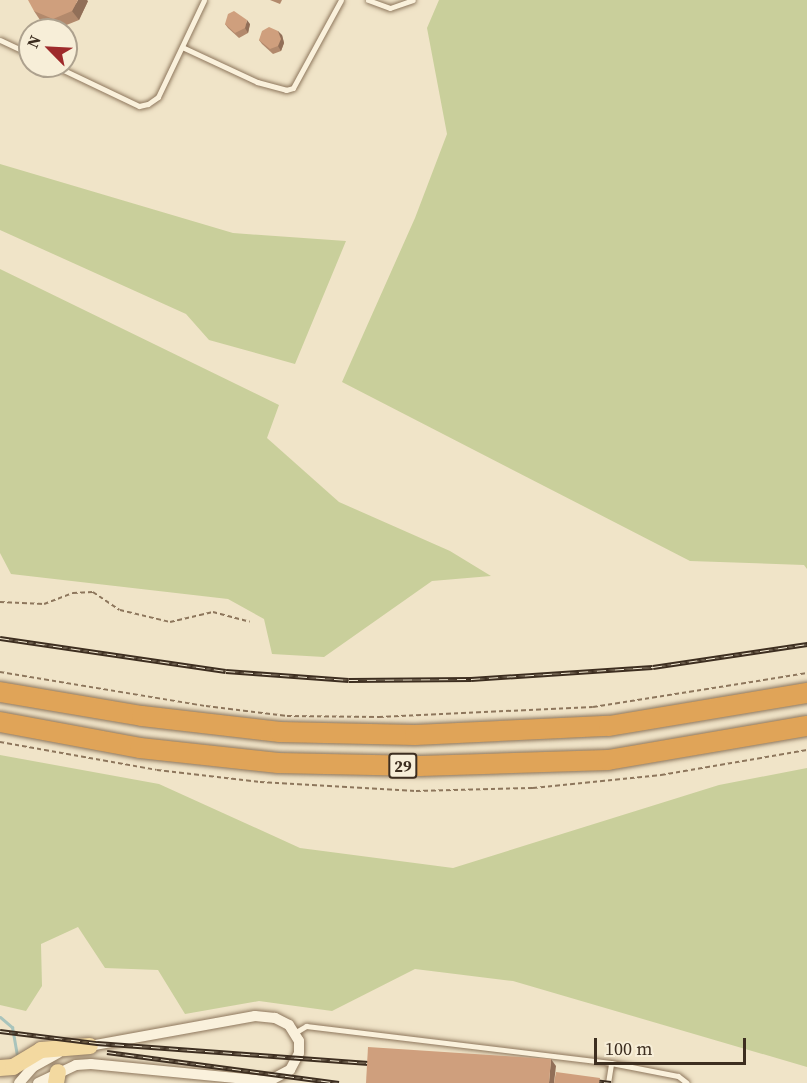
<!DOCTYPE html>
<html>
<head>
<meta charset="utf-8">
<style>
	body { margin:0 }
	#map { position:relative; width:807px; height:1083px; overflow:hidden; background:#f0e4c8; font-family:"Source Serif 4",serif }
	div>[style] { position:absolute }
	.green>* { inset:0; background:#c9cf9b }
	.stream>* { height:3px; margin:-1.5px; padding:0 1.5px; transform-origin:1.5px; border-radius:1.5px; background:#a9c4bc }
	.path>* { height:1.5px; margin-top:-0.75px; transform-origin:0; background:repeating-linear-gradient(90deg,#8d765c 0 4.5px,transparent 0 7.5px) }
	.roads { filter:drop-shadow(0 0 2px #8d765c) drop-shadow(0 0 2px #8d765c) }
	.lane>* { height:5px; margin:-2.5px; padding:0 2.5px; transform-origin:2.5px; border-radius:2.5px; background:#faf1dc }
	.street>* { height:10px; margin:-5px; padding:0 5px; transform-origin:5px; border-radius:5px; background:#faf1dc }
	.primary>* { height:16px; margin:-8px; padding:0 8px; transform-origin:8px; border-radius:8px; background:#f3d9a0 }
	.highway>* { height:20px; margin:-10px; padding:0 10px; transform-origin:10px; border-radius:10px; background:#e0a458 }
	.rail>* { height:5px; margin-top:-2.5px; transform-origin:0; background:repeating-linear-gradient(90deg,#f7eed8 0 9px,#3d2e20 0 18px); box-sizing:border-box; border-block:2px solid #3d2e20 }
	.wall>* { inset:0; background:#b2896c }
	.shaded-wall>* { inset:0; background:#916f58 }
	.building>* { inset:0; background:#cf9f7d }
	span { translate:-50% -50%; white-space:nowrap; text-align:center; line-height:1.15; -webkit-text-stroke:6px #f7eed8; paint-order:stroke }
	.shield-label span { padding:2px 4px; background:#f7eed8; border:2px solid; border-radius:4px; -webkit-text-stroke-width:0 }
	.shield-label { font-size:16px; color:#3d2e20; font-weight:700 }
	.north { position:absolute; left:18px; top:18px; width:60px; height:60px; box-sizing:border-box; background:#f7eed8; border:2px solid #ada18e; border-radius:50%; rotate:294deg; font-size:16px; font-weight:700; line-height:24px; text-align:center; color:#3d2e20 }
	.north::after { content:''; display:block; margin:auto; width:21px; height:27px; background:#9e2a2b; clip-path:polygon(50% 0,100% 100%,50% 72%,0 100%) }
	.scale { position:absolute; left:594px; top:1038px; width:152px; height:27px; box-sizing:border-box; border:3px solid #3d2e20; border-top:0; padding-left:8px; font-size:18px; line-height:21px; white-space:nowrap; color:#3d2e20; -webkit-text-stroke:4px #f7eed8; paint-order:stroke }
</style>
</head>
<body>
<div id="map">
	<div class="green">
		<div style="clip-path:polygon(439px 0,807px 0,807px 569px,804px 565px,690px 561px,342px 382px,415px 218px,447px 134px,427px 28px)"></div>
		<div style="clip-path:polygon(0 164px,233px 233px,346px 241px,295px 364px,209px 340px,186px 314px,0 230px)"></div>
		<div style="clip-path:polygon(0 269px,279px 405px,267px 438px,339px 502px,450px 551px,491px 576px,432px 581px,324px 657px,272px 654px,264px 619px,228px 599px,11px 574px,0 553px)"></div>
		<div style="clip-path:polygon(0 755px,159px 784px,300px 848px,453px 868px,719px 785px,807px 768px,807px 1067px,513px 981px,415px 969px,332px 1011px,259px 1001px,185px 1014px,158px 970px,105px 968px,78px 927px,41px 944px,42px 986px,26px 1011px,0 1005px)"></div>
	</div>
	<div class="stream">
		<div style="left:0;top:1017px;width:16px;rotate:40deg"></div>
		<div style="left:12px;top:1027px;width:28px;rotate:80deg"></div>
	</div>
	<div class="path">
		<div style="left:0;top:602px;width:44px;rotate:2.6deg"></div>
		<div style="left:44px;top:604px;width:31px;rotate:-21deg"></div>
		<div style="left:73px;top:593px;width:20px;rotate:-3deg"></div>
		<div style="left:93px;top:592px;width:32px;rotate:34deg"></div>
		<div style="left:120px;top:610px;width:51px;rotate:13.5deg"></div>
		<div style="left:170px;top:622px;width:44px;rotate:-13.1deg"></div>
		<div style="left:213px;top:612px;width:38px;rotate:15deg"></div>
		<div style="left:0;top:672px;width:209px;rotate:9.4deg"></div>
		<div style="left:206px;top:706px;width:82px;rotate:7deg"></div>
		<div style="left:287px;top:716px;width:92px;rotate:0.6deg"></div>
		<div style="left:379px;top:717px;width:214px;rotate:-2.7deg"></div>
		<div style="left:593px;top:707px;width:217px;rotate:-9deg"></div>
		<div style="left:0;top:742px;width:159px;rotate:10.1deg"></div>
		<div style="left:157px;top:770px;width:104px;rotate:6.6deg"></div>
		<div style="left:260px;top:782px;width:156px;rotate:3.3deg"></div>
		<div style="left:416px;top:791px;width:117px;rotate:-1.5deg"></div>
		<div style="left:533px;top:788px;width:129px;rotate:-5.8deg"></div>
		<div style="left:661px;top:775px;width:148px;rotate:-9.7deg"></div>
	</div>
	<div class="roads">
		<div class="lane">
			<div style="left:368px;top:0;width:23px;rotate:20deg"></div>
			<div style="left:390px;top:8px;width:24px;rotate:-19deg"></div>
			<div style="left:0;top:40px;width:33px;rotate:25deg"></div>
			<div style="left:182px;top:47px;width:83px;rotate:25deg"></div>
			<div style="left:257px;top:82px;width:30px;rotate:15deg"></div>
			<div style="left:286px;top:90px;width:7px;rotate:-16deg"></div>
			<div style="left:293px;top:88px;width:100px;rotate:-61.4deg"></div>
			<div style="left:55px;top:66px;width:93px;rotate:25.5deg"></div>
			<div style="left:139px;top:106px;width:9px;rotate:-13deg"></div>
			<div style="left:148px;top:104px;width:12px;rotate:-35deg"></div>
			<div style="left:158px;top:97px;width:107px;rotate:-64.6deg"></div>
			<div style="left:296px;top:1032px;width:12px;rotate:-31deg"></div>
			<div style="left:306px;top:1026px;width:307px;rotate:6.9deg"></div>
			<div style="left:611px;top:1063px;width:68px;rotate:11deg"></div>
			<div style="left:678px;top:1076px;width:11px;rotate:38deg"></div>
			<div style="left:608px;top:1083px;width:20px;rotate:-81deg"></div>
		</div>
		<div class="street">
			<div style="left:19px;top:1083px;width:21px;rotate:-49deg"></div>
			<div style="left:33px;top:1067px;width:29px;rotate:-29deg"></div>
			<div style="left:38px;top:1083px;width:42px;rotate:-25.3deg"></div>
			<div style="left:76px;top:1065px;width:15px;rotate:-4deg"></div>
			<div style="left:91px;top:1064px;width:179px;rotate:5.5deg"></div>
			<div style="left:269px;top:1081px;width:24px;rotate:-28deg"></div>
			<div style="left:290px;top:1070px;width:19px;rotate:-62deg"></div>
			<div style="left:299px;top:1053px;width:12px;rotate:-90deg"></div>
			<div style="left:299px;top:1041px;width:19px;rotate:-122deg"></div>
			<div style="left:289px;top:1025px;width:16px;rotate:-153deg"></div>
			<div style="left:275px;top:1018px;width:20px;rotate:-174deg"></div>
			<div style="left:255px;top:1016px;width:173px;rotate:169.7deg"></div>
		</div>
		<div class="primary">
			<div style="left:0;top:1068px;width:13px;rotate:-4deg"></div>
			<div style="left:13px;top:1067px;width:33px;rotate:-31deg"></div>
			<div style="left:41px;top:1050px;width:49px;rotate:-4.7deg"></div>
			<div style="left:56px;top:1083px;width:11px;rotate:-80deg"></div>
		</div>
		<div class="highway">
			<div style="left:0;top:692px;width:144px;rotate:9.6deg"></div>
			<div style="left:142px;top:716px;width:139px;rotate:6.6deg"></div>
			<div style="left:280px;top:732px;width:135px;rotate:1.3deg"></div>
			<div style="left:415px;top:735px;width:194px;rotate:-2.7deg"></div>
			<div style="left:609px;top:726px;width:201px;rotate:-9.5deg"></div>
			<div style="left:0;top:722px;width:142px;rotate:10.5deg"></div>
			<div style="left:140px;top:748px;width:139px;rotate:6.2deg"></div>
			<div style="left:278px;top:763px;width:142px;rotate:1.2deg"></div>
			<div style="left:420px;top:766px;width:188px;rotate:-1.8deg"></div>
			<div style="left:608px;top:760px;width:202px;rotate:-9.7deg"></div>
		</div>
	</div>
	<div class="rail">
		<div style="left:0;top:638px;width:228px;rotate:8.3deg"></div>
		<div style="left:226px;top:671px;width:123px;rotate:4.2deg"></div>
		<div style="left:349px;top:680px;width:122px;rotate:-0.5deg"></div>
		<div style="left:471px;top:679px;width:182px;rotate:-3.8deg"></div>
		<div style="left:653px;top:667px;width:156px;rotate:-8.5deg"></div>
		<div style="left:0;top:1031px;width:98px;rotate:7.1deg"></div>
		<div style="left:97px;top:1043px;width:286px;rotate:4.2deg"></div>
		<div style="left:107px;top:1052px;width:234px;rotate:7.6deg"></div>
		<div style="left:586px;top:1080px;width:25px;rotate:7deg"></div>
	</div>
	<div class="wall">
		<div style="clip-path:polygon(270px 0,282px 0,280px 4px)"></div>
		<div style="clip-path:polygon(88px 1px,79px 20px,59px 28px,40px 20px,34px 11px)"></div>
		<div style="clip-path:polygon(225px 24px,250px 24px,248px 33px,239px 38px,228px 28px)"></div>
		<div style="clip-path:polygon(282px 35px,284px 43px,281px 51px,273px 54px,262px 44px,259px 40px)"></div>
	</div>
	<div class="shaded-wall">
		<div style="clip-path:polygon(78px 0,87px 0,88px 1px,79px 20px,72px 11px)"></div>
		<div style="clip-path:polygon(247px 20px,250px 24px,248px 33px,245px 28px)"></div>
		<div style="clip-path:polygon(278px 31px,282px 35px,284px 43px,281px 51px,278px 46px)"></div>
		<div style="clip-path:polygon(551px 1059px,556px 1066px,554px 1083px,549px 1083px)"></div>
	</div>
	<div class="building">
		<div style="clip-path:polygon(28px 0,78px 0,72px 11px,53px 19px,34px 11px)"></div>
		<div style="clip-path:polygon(234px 11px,247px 20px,245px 28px,235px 33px,225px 24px,228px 14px)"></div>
		<div style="clip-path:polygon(269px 27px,278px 31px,281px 39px,278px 46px,270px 49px,259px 40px,262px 31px)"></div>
		<div style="clip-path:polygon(368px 1047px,551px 1059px,549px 1083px,366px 1083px)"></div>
		<div style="clip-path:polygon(556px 1072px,600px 1078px,599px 1083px,554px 1083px)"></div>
	</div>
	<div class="shield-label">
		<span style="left:403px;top:766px">29</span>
	</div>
	<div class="north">N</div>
	<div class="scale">100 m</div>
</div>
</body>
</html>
